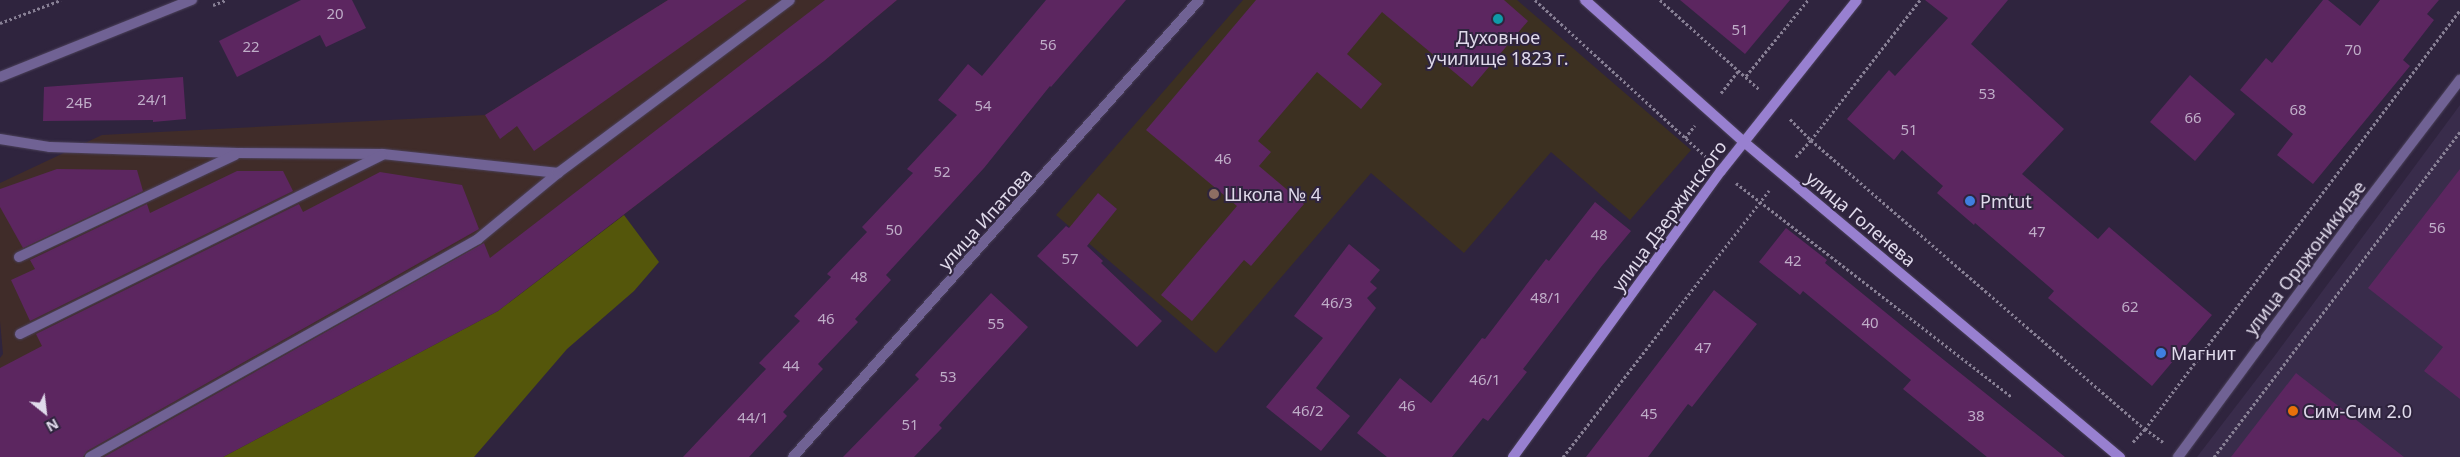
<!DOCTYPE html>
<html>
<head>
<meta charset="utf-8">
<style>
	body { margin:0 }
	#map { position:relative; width:2460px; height:457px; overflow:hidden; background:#2f243e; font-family:"Noto Sans",sans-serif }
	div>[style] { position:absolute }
	.built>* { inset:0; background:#392c4b }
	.industrial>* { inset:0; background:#402c29 }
	.education>* { inset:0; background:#3c3021 }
	.forest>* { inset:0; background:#54560b }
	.building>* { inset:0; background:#5c2660 }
	.path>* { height:3px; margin-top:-1.5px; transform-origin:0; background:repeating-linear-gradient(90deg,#877f94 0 2.5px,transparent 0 5px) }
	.roads { filter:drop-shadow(0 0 1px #4b415a) drop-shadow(0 0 1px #4b415a) }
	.lane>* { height:10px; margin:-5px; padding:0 5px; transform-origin:5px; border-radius:5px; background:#706294 }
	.street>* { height:10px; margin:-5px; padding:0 5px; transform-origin:5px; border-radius:5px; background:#706294 }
	.secondary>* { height:10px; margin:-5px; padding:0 5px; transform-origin:5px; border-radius:5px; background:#9880d0 }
	.dots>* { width:14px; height:14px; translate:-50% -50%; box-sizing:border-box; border:2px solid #2f243e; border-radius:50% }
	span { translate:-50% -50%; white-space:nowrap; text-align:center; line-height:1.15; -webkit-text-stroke:4px #2f243e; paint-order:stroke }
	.number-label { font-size:15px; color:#bfadc8 }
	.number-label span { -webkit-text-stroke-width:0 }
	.poi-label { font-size:18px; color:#e0daeb }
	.left { translate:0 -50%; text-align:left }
	.street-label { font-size:18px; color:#e0daeb }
	.north { position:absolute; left:20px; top:387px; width:50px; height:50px; -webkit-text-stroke:4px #2f243e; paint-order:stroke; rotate:151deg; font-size:14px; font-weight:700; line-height:20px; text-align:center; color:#e0daeb }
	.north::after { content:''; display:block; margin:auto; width:18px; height:22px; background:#e0daeb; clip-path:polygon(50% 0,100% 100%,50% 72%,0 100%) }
</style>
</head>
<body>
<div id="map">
	<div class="built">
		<div style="clip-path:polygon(2460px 105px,2460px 457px,2197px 457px,2276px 354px)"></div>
	</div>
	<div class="industrial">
		<div style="clip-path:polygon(668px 0,897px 0,824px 61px,498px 311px,223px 457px,0 457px,0 358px,3px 354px,0 321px,0 183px,102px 135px,485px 115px)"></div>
	</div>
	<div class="education">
		<div style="clip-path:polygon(1243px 0,1517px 0,1691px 150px,1630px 220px,1551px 152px,1464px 253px,1371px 173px,1216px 353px,1056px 215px)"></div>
	</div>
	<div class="forest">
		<div style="clip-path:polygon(624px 215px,659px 262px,634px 291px,567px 349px,474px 457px,223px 457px,498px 311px)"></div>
	</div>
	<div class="building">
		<div style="clip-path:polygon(301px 0,352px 0,366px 28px,326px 47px,320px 35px,237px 77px,219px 41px)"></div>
		<div style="clip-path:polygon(668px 0,747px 0,534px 151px,517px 126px,500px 139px,485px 115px)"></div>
		<div style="clip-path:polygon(825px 0,897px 0,824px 61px,498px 311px,223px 457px,104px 457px,484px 243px,490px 258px)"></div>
		<div style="clip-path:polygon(1046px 0,1126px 0,1051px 87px,1050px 86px,984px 168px,886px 275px,891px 280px,855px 319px,858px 322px,818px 364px,823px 369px,783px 412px,787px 416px,749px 457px,683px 457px,766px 369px,759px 363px,800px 321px,794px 316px,831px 277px,827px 274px,867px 232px,862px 227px,913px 173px,907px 169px,957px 115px,938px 100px,968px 64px,982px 76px)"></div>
		<div style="clip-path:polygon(1256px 0,1504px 0,1528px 21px,1472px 87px,1382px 12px,1347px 54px,1382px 84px,1361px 109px,1317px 72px,1258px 141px,1271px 152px,1259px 166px,1304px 204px,1251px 266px,1244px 260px,1192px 321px,1161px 295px,1237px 206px,1146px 130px)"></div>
		<div style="clip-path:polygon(1680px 0,1790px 0,1745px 54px)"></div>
		<div style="clip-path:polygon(1925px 0,2008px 0,1971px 44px,2064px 129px,2022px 174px,2098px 239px,2109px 227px,2212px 315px,2152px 386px,2048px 298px,2054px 291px,1975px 223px,1974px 225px,1937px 193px,1943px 186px,1902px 150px,1894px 160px,1847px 119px,1889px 70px,1895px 76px,1948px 18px)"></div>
		<div style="clip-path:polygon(2323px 0,2328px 0,2360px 26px,2380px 0,2439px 0,2427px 14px,2434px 20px,2403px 60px,2410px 66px,2313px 184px,2277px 155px,2293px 134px,2240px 90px,2266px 58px,2272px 63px)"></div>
		<div style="clip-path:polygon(2190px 75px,2235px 114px,2195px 161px,2150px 122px)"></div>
		<div style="clip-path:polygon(183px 77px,186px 119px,153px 122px,153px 120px,43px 121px,44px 87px)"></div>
		<div style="clip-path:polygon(57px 169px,137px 170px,143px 191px,23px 248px,0 207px,0 189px)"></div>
		<div style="clip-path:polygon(2460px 169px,2460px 399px,2424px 371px,2443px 347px,2368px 288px)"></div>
		<div style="clip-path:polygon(237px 171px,283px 171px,293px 191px,30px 321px,11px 280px,35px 269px,30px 260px,147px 204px,150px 213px)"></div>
		<div style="clip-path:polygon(380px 172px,462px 185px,479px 229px,87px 451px,83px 457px,0 457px,0 368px,42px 346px,36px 334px,299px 204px,303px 212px)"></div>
		<div style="clip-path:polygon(1098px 193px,1117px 209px,1087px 246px,1103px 261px,1101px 263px,1162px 321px,1137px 347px,1037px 256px,1066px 226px,1069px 228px)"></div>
		<div style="clip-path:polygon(1595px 202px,1631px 231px,1601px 267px,1523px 369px,1527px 372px,1488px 421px,1483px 418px,1452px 457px,1387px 457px,1357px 433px,1400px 378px,1431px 403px,1482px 338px,1485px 339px,1546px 259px,1549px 261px)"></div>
		<div style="clip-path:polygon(1786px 228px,1827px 260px,1825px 263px,1934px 352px,2065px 457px,1987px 457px,1903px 389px,1911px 380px,1803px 291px,1800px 295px,1759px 262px)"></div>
		<div style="clip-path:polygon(1349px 244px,1380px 270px,1370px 282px,1377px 288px,1367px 298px,1376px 308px,1316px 388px,1350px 416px,1321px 451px,1266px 407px,1323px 338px,1294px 316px)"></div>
		<div style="clip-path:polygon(1714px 290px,1757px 324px,1692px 407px,1688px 404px,1648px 457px,1586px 457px)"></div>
		<div style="clip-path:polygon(991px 293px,1028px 327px,939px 425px,942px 428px,914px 457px,843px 457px,919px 379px,915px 375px)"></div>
		<div style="clip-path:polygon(2296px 373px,2404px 457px,2231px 457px)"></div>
	</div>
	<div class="path">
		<div style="left:1535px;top:0;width:231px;rotate:42.5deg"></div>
		<div style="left:1660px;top:0;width:135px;rotate:42deg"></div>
		<div style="left:1920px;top:0;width:177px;rotate:127.9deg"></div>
		<div style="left:1811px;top:140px;width:442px;rotate:40.9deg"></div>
		<div style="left:2145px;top:429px;width:18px;rotate:133deg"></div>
		<div style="left:213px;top:5px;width:14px;rotate:-21deg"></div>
		<div style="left:0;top:23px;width:65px;rotate:-20.7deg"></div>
		<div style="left:1746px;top:76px;width:98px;rotate:-50.8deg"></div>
		<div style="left:1721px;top:93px;width:29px;rotate:-52deg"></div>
		<div style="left:1790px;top:119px;width:30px;rotate:45deg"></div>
		<div style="left:1811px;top:140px;width:24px;rotate:132deg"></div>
		<div style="left:1685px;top:138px;width:16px;rotate:-52deg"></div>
		<div style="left:1736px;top:183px;width:349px;rotate:37.8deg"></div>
		<div style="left:2163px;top:442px;width:22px;rotate:-144deg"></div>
		<div style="left:2145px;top:429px;width:524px;rotate:-53.06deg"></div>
		<div style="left:1563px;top:457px;width:337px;rotate:-52.3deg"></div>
		<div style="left:2214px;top:457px;width:408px;rotate:-52.9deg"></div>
	</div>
	<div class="roads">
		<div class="lane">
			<div style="left:0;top:139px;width:51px;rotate:9.1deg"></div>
			<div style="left:50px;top:147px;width:188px;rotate:1.8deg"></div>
			<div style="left:238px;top:153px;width:145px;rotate:0.4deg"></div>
			<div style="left:383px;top:154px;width:176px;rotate:6.2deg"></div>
			<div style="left:19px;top:257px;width:239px;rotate:-25.3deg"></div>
			<div style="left:20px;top:334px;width:404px;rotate:-26.3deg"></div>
			<div style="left:90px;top:457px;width:445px;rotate:-29.3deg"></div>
			<div style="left:478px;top:239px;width:104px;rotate:-39.5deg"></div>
			<div style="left:558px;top:173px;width:289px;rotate:-36.7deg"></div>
		</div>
		<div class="street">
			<div style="left:0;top:77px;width:207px;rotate:-21.9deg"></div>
			<div style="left:793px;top:457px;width:611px;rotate:-48.38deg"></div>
			<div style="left:2178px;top:457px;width:288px;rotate:-53.6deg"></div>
			<div style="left:2349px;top:225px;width:183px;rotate:-52.6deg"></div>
		</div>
		<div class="secondary">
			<div style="left:1585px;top:0;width:213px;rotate:41.8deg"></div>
			<div style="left:1744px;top:142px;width:491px;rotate:40deg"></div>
			<div style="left:1513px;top:457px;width:354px;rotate:-54deg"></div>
			<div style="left:1721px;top:171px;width:218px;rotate:-51.5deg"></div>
		</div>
	</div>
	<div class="dots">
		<div style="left:1498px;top:19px;background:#0f9aa8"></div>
		<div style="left:1214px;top:194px;background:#8d6e63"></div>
		<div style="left:1970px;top:201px;background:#3f7fe0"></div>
		<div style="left:2161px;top:353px;background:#3f7fe0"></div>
		<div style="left:2293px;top:411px;background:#e8710a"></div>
	</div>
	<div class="number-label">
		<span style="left:335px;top:14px">20</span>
		<span style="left:1740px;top:30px">51</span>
		<span style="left:1048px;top:45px">56</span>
		<span style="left:251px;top:47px">22</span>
		<span style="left:2353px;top:50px">70</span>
		<span style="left:1987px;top:94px">53</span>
		<span style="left:153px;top:100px">24/1</span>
		<span style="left:79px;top:103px">24Б</span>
		<span style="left:983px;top:106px">54</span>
		<span style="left:2298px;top:110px">68</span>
		<span style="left:2193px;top:118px">66</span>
		<span style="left:1909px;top:130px">51</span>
		<span style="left:1223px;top:159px">46</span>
		<span style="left:942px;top:172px">52</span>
		<span style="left:2437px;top:228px">56</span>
		<span style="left:894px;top:230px">50</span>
		<span style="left:2037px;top:232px">47</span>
		<span style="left:1599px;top:235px">48</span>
		<span style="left:1070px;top:259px">57</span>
		<span style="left:1793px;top:261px">42</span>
		<span style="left:859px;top:277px">48</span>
		<span style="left:1546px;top:298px">48/1</span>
		<span style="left:1337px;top:303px">46/3</span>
		<span style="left:2130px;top:307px">62</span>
		<span style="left:826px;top:319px">46</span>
		<span style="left:1870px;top:323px">40</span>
		<span style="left:996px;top:324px">55</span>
		<span style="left:1703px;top:348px">47</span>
		<span style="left:791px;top:366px">44</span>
		<span style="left:948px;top:377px">53</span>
		<span style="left:1485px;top:380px">46/1</span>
		<span style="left:1407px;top:406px">46</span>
		<span style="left:1308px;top:411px">46/2</span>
		<span style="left:1649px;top:414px">45</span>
		<span style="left:1976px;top:416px">38</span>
		<span style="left:753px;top:418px">44/1</span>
		<span style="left:910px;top:425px">51</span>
	</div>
	<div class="poi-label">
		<span style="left:1498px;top:48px">Духовное<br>училище 1823 г.</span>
		<span class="left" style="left:1224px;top:194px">Школа № 4</span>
		<span class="left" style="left:1980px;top:201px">Pmtut</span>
		<span class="left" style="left:2171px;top:353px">Магнит</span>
		<span class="left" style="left:2303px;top:411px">Сим-Сим 2.0</span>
	</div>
	<div class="street-label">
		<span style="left:1669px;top:216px;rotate:-54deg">улица Дзержинского</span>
		<span style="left:985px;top:219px;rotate:-48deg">улица Ипатова</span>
		<span style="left:1861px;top:219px;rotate:40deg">улица Голенева</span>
		<span style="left:2305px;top:258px;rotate:-53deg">улица Орджоникидзе</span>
	</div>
	<div class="north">N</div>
</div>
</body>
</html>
